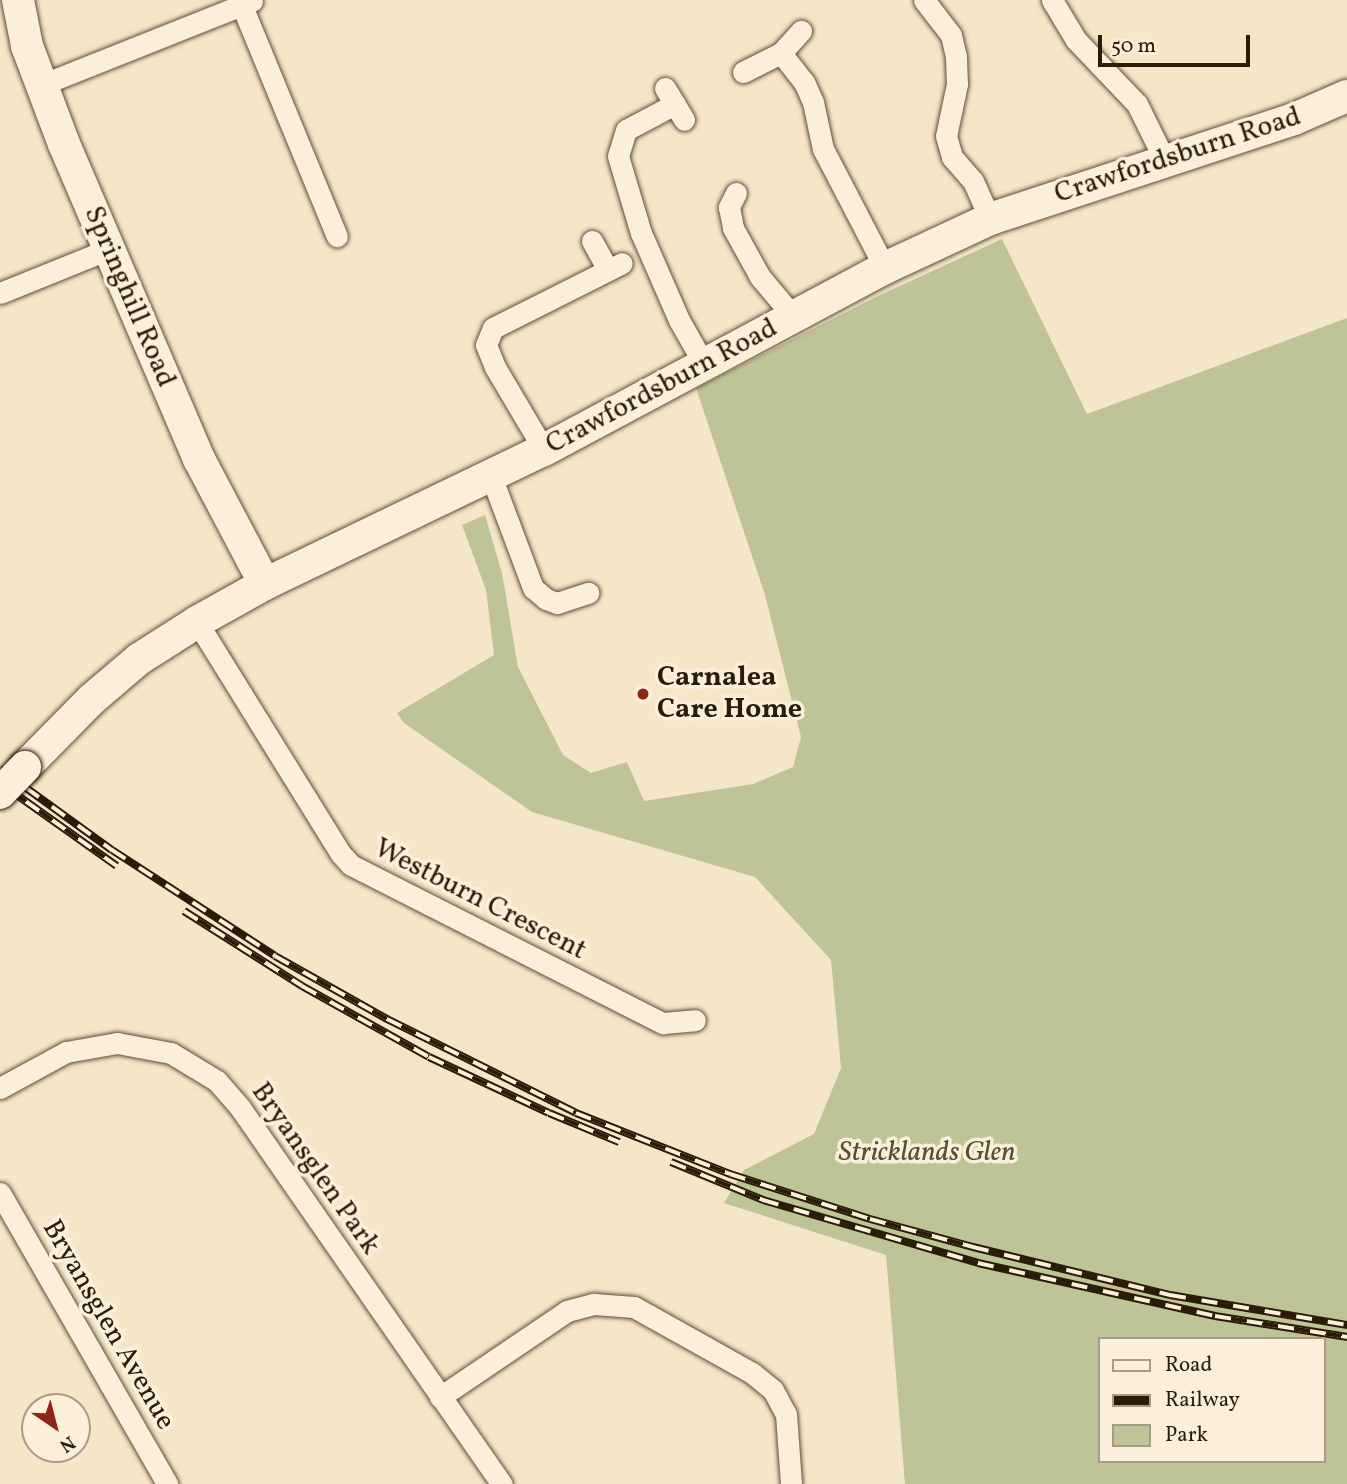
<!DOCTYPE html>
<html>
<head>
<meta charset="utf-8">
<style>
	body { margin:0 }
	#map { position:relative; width:1347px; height:1484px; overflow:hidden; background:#f6e6c8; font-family:Vollkorn,serif }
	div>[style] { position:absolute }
	.green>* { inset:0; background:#bec495 }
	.roads { filter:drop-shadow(0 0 2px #5e4e39) drop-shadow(0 0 2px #5e4e39) }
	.street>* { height:21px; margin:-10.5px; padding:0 10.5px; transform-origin:10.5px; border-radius:10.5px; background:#f9efdb }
	.secondary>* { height:32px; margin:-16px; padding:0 16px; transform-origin:16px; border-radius:16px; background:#f9efdb }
	.rail>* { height:8px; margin-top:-4px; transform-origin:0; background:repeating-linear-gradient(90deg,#f9efdb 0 16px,#2b1b09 0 32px); box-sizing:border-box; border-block:2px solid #2b1b09 }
	.bridges { filter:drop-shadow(0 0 2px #2b1b09) drop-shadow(0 0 2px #2b1b09) }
	.secondary-bridge>* { height:32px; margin:-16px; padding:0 16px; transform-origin:16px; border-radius:16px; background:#f9efdb }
	.dots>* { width:19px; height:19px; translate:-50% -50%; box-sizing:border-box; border:4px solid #f9efdb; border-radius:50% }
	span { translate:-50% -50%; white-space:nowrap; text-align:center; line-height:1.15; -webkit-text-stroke:7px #f9efdb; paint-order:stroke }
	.street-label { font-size:28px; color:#2b1b09 }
	.poi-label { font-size:28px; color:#2b1b09; font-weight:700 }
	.left { translate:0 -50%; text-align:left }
	.park-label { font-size:28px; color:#574e33; font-style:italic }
	.legend { position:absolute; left:1098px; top:1337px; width:228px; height:126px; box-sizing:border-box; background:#f9efdb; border:2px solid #a79a87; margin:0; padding:9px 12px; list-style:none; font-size:21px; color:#2b1b09 }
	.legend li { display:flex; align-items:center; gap:14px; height:35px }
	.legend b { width:35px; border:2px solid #a79a87 }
	.north { position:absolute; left:21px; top:1393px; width:70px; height:70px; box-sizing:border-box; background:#f9efdb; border:2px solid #a79a87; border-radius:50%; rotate:145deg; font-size:19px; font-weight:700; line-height:28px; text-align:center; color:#2b1b09 }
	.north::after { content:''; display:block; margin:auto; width:24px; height:32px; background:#8f2418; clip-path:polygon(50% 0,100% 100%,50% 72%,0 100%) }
	.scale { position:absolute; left:1098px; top:35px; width:152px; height:32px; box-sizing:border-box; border:4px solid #2b1b09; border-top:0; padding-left:9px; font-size:21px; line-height:24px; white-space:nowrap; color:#2b1b09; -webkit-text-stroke:5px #f9efdb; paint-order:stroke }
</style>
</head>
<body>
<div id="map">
	<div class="green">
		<div style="clip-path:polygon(evenodd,1002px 239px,1087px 414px,1347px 318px,1347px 1484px,905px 1484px,886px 1255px,724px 1203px,744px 1170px,814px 1134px,841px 1068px,831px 960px,755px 877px,532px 812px,404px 723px,397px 713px,494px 655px,486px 590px,462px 525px,485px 515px,502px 573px,518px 667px,563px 755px,591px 773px,627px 762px,644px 801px,753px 784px,793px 767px,801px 737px,765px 595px,696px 388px,878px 296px,1002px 239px,1100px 1339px,1324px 1339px,1324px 1461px,1100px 1461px,1100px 1339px)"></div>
	</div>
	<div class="roads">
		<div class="street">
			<div style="left:924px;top:0;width:44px;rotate:52.4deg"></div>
			<div style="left:951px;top:35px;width:23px;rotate:77deg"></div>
			<div style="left:956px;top:57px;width:27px;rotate:88deg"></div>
			<div style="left:957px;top:84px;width:53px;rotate:101.9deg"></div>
			<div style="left:946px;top:136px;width:22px;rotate:74deg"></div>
			<div style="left:952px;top:157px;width:32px;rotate:49deg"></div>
			<div style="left:973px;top:181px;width:42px;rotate:65.9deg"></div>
			<div style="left:1052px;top:0;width:47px;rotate:59deg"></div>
			<div style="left:1076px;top:40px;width:88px;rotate:46.4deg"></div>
			<div style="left:1137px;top:104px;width:64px;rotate:63.8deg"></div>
			<div style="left:242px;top:6px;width:249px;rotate:67.6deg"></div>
			<div style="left:781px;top:53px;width:37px;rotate:52deg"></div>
			<div style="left:804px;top:82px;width:22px;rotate:66deg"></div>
			<div style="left:813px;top:102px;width:48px;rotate:78deg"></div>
			<div style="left:823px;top:149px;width:134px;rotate:62.5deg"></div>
			<div style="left:743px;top:72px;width:42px;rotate:-26.6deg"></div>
			<div style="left:781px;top:53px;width:30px;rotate:-48deg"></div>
			<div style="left:41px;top:85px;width:227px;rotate:-21.7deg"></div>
			<div style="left:665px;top:88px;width:37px;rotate:59deg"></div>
			<div style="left:675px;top:104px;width:55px;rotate:152deg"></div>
			<div style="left:626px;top:130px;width:27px;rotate:107deg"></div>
			<div style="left:618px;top:156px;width:80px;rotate:73.4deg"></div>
			<div style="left:641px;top:233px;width:95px;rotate:66.4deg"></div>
			<div style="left:679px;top:320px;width:51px;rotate:60.4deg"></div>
			<div style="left:736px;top:193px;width:16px;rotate:117deg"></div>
			<div style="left:729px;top:207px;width:21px;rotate:79deg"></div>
			<div style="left:733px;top:228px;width:56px;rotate:61.1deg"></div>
			<div style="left:760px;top:277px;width:51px;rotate:49.8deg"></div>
			<div style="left:592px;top:241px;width:33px;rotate:61deg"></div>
			<div style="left:0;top:293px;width:118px;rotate:-22deg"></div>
			<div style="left:544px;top:450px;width:96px;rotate:-120.6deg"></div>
			<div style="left:495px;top:367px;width:24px;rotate:-112deg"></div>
			<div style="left:486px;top:345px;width:18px;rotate:-68deg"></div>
			<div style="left:493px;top:328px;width:144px;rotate:-26.7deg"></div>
			<div style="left:491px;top:476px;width:120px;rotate:69.4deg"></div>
			<div style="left:533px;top:588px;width:17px;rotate:40deg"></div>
			<div style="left:546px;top:599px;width:12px;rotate:20deg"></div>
			<div style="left:557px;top:603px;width:33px;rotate:-18deg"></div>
			<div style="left:197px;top:622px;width:273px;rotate:58.2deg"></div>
			<div style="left:341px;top:854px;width:15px;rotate:48deg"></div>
			<div style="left:351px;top:865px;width:350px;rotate:26.9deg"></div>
			<div style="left:663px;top:1023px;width:32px;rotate:-5deg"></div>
			<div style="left:0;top:1088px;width:75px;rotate:-28.6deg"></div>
			<div style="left:66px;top:1052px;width:52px;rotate:-10deg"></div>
			<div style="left:117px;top:1043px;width:55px;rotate:10.5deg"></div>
			<div style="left:171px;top:1053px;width:54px;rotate:31.3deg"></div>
			<div style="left:217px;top:1081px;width:37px;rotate:49deg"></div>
			<div style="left:241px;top:1109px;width:457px;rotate:55.2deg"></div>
			<div style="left:0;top:1193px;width:336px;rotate:60.1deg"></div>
			<div style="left:440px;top:1397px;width:153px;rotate:-34.1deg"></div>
			<div style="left:567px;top:1311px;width:28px;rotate:-15deg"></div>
			<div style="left:594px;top:1304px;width:40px;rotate:4.3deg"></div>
			<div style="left:634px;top:1307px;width:135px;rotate:29.2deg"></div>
			<div style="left:752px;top:1373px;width:27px;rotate:39deg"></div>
			<div style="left:773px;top:1390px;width:27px;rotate:62deg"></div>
			<div style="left:786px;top:1414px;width:70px;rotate:85.9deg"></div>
		</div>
		<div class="secondary">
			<div style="left:18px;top:0;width:47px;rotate:78.9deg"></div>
			<div style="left:27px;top:46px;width:105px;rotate:69.3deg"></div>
			<div style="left:64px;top:144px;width:343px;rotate:66.8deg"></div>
			<div style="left:199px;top:459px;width:141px;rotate:62.2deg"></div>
			<div style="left:25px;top:767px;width:95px;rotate:-45.4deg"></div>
			<div style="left:92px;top:699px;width:62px;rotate:-40.4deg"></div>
			<div style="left:139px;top:659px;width:69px;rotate:-32.5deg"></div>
			<div style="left:197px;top:622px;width:78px;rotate:-29.2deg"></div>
			<div style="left:265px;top:584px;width:310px;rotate:-25.7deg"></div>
			<div style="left:544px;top:450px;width:387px;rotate:-28.1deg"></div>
			<div style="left:885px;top:268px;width:116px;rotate:-25deg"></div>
			<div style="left:990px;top:219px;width:320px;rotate:-18.2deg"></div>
			<div style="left:1294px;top:119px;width:58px;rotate:-23.5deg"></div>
		</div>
	</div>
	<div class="rail">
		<div style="left:0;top:769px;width:138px;rotate:35.9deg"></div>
		<div style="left:112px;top:850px;width:194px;rotate:33deg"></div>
		<div style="left:275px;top:956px;width:129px;rotate:29.4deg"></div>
		<div style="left:387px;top:1019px;width:211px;rotate:26.4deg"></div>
		<div style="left:576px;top:1113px;width:166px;rotate:21.6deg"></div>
		<div style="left:730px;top:1174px;width:147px;rotate:17.8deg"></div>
		<div style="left:870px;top:1219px;width:107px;rotate:15.2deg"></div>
		<div style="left:973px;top:1247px;width:203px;rotate:13.7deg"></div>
		<div style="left:1170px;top:1295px;width:180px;rotate:9.6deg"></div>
		<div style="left:0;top:783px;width:143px;rotate:35.4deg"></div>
		<div style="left:184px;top:911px;width:140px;rotate:32.4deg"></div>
		<div style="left:302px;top:986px;width:145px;rotate:29.2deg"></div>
		<div style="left:429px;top:1057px;width:132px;rotate:25deg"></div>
		<div style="left:549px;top:1113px;width:76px;rotate:22.5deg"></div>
		<div style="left:671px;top:1162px;width:100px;rotate:22.4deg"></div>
		<div style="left:763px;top:1200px;width:224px;rotate:16.3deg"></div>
		<div style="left:978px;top:1263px;width:243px;rotate:12.6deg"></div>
		<div style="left:1215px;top:1316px;width:134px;rotate:9deg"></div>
	</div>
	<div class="bridges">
		<div class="secondary-bridge">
			<div style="left:0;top:793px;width:36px;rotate:-46deg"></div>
		</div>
	</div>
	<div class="dots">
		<div style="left:643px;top:694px;background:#8f2418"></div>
	</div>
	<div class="street-label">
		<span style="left:1178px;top:156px;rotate:-18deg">Crawfordsburn Road</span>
		<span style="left:129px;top:297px;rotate:67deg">Springhill Road</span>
		<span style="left:662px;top:387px;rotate:-28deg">Crawfordsburn Road</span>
		<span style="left:480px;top:900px;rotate:27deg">Westburn Crescent</span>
		<span style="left:315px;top:1169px;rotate:55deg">Bryansglen Park</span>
		<span style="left:108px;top:1325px;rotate:60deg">Bryansglen Avenue</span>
	</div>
	<div class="poi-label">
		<span class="left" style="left:657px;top:694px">Carnalea<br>Care Home</span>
	</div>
	<div class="park-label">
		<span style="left:927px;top:1153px">Stricklands Glen</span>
	</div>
	<ul class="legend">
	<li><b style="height:9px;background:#f9efdb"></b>Road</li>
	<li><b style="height:9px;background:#2b1b09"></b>Railway</li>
	<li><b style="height:19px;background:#bec495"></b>Park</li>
	</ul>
	<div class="north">N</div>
	<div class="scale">50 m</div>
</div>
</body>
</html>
